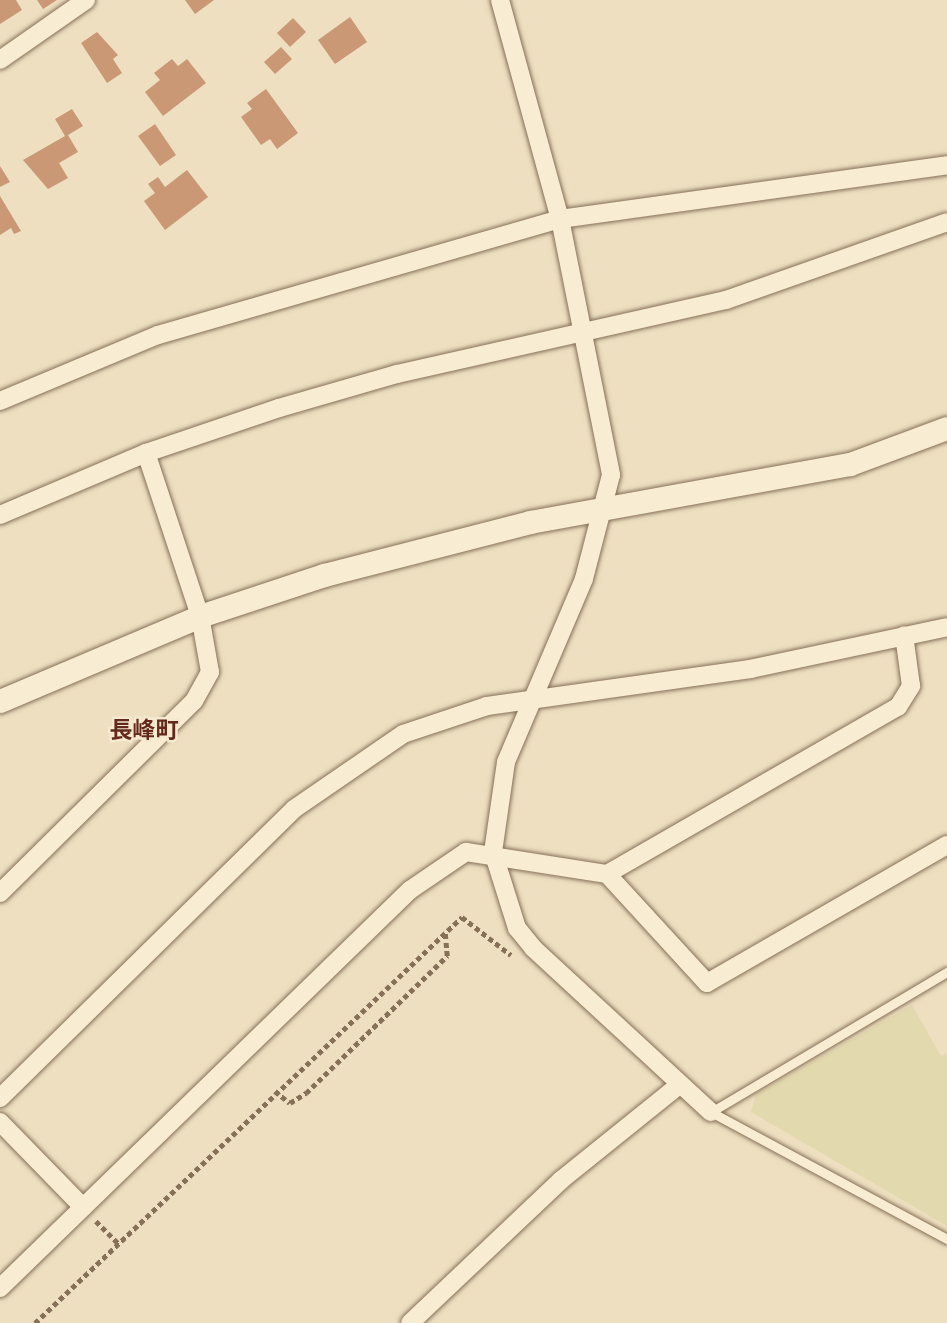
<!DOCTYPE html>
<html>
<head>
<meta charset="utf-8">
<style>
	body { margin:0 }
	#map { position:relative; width:947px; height:1323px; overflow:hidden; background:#eddfc0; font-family:"Noto Serif","Noto Sans JP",serif }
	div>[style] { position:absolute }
	.farmland>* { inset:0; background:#e3d9ae }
	.building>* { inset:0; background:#cb9876 }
	.path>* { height:4.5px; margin-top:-2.25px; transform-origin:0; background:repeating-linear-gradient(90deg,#867058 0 5px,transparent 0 8.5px) }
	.roads { filter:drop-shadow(0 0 2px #867058) drop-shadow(0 0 2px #867058) }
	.service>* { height:9px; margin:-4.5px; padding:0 4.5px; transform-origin:4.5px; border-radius:4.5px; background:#f8ecd3 }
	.minor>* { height:18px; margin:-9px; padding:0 9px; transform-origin:9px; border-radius:9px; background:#f8ecd3 }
	.tertiary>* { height:23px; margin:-11.5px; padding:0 11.5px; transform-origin:11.5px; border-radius:11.5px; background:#f8ecd3 }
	span { translate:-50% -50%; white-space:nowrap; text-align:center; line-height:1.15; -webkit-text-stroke:5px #f5e9d0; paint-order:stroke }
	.neighbourhood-label { font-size:23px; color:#62291c; font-weight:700 }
</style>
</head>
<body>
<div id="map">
	<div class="farmland">
		<div style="clip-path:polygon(912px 1005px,941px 1056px,947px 1054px,947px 1226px,751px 1112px,756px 1094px)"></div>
	</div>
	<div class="building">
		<div style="clip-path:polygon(0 0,16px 0,22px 10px,0 24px)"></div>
		<div style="clip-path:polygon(37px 0,57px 0,43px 9px)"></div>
		<div style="clip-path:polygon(185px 0,214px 0,195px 14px)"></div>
		<div style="clip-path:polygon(350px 17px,367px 42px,335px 64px,318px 40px)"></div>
		<div style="clip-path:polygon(293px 18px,306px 32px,290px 47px,277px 33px)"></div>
		<div style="clip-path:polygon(97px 32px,118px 55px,113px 59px,122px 73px,107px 83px,81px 43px)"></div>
		<div style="clip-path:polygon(281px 47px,292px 59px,275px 74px,264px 62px)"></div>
		<div style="clip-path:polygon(172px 59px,178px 66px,187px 59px,206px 83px,163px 116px,145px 92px,160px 80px,154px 73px)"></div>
		<div style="clip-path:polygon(266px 89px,298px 133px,277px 149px,270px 139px,261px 145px,241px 117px,252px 109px,247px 103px)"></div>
		<div style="clip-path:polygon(72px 109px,83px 126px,68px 135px,78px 152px,59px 163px,68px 178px,48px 189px,23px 160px,65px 136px,55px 119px)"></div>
		<div style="clip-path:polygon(155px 124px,176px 155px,160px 166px,138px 136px)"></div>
		<div style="clip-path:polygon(0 166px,10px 182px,0 187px)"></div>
		<div style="clip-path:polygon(187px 170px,208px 197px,165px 230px,144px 201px,155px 193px,148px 184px,158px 177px,165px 187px)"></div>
		<div style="clip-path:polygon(0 196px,21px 231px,14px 234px,11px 228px,0 235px)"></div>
	</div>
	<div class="path">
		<div style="left:275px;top:1091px;width:19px;rotate:39deg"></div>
		<div style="left:290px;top:1103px;width:19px;rotate:-32deg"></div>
		<div style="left:306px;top:1093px;width:197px;rotate:-44.2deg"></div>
		<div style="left:447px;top:956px;width:23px;rotate:-95deg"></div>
		<div style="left:96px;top:1221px;width:33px;rotate:45deg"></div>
		<div style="left:35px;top:1323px;width:589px;rotate:-43.56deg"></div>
		<div style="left:462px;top:917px;width:62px;rotate:37.8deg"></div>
	</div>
	<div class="roads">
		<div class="service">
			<div style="left:711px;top:1112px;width:274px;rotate:-30.7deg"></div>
			<div style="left:711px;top:1112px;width:268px;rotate:28.3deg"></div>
		</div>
		<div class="minor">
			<div style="left:500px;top:0;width:227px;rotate:74.7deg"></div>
			<div style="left:560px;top:219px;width:261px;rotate:78.7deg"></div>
			<div style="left:611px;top:475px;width:107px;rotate:104.6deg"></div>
			<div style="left:584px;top:579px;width:199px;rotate:113.1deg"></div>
			<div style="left:506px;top:762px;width:91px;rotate:98.2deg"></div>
			<div style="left:493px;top:852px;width:80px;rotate:72.5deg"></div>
			<div style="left:517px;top:928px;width:26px;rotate:51deg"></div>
			<div style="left:533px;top:948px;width:242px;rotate:42.7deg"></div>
			<div style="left:0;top:60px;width:105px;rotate:-34.9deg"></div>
			<div style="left:0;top:401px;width:171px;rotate:-22.7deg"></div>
			<div style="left:158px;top:335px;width:418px;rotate:-16.1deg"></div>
			<div style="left:560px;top:219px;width:391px;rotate:-7.9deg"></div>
			<div style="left:0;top:515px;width:159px;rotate:-23deg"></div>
			<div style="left:146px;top:453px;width:140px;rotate:-18.7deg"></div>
			<div style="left:279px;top:408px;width:123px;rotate:-16.1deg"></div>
			<div style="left:397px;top:374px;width:337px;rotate:-12.7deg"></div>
			<div style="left:726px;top:300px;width:234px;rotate:-19.4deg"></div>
			<div style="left:607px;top:874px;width:336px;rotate:-29.9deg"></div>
			<div style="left:898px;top:707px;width:25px;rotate:-58deg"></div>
			<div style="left:911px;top:686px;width:51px;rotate:-97.8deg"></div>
			<div style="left:0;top:893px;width:273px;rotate:-44.7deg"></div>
			<div style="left:194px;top:701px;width:33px;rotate:-61deg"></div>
			<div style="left:210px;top:672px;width:57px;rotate:-100.1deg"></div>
			<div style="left:200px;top:616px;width:172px;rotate:-108.3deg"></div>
			<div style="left:0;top:1098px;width:412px;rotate:-44.5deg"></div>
			<div style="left:294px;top:809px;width:132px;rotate:-34.5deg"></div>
			<div style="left:403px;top:734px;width:89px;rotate:-18.4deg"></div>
			<div style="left:487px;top:706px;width:266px;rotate:-8deg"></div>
			<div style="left:750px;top:669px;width:201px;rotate:-12deg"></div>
			<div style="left:0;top:1122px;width:119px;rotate:45.7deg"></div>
			<div style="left:0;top:1288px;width:571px;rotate:-44.15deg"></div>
			<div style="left:410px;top:890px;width:68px;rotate:-34.2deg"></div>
			<div style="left:466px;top:852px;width:143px;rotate:8.9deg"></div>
			<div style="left:607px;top:874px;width:148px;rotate:47.5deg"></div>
			<div style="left:707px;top:983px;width:277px;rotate:-29.9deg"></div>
			<div style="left:410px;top:1323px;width:208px;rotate:-43.4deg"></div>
			<div style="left:561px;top:1180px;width:151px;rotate:-38.8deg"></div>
		</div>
		<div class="tertiary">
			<div style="left:0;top:701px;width:217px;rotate:-23deg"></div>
			<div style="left:200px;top:616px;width:131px;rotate:-18.3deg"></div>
			<div style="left:324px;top:575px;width:213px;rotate:-14.4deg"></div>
			<div style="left:530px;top:522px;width:325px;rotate:-10.3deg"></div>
			<div style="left:850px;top:464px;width:103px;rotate:-20.4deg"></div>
		</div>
	</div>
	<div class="neighbourhood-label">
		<span style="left:144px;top:729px">長峰町</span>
	</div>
</div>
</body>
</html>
